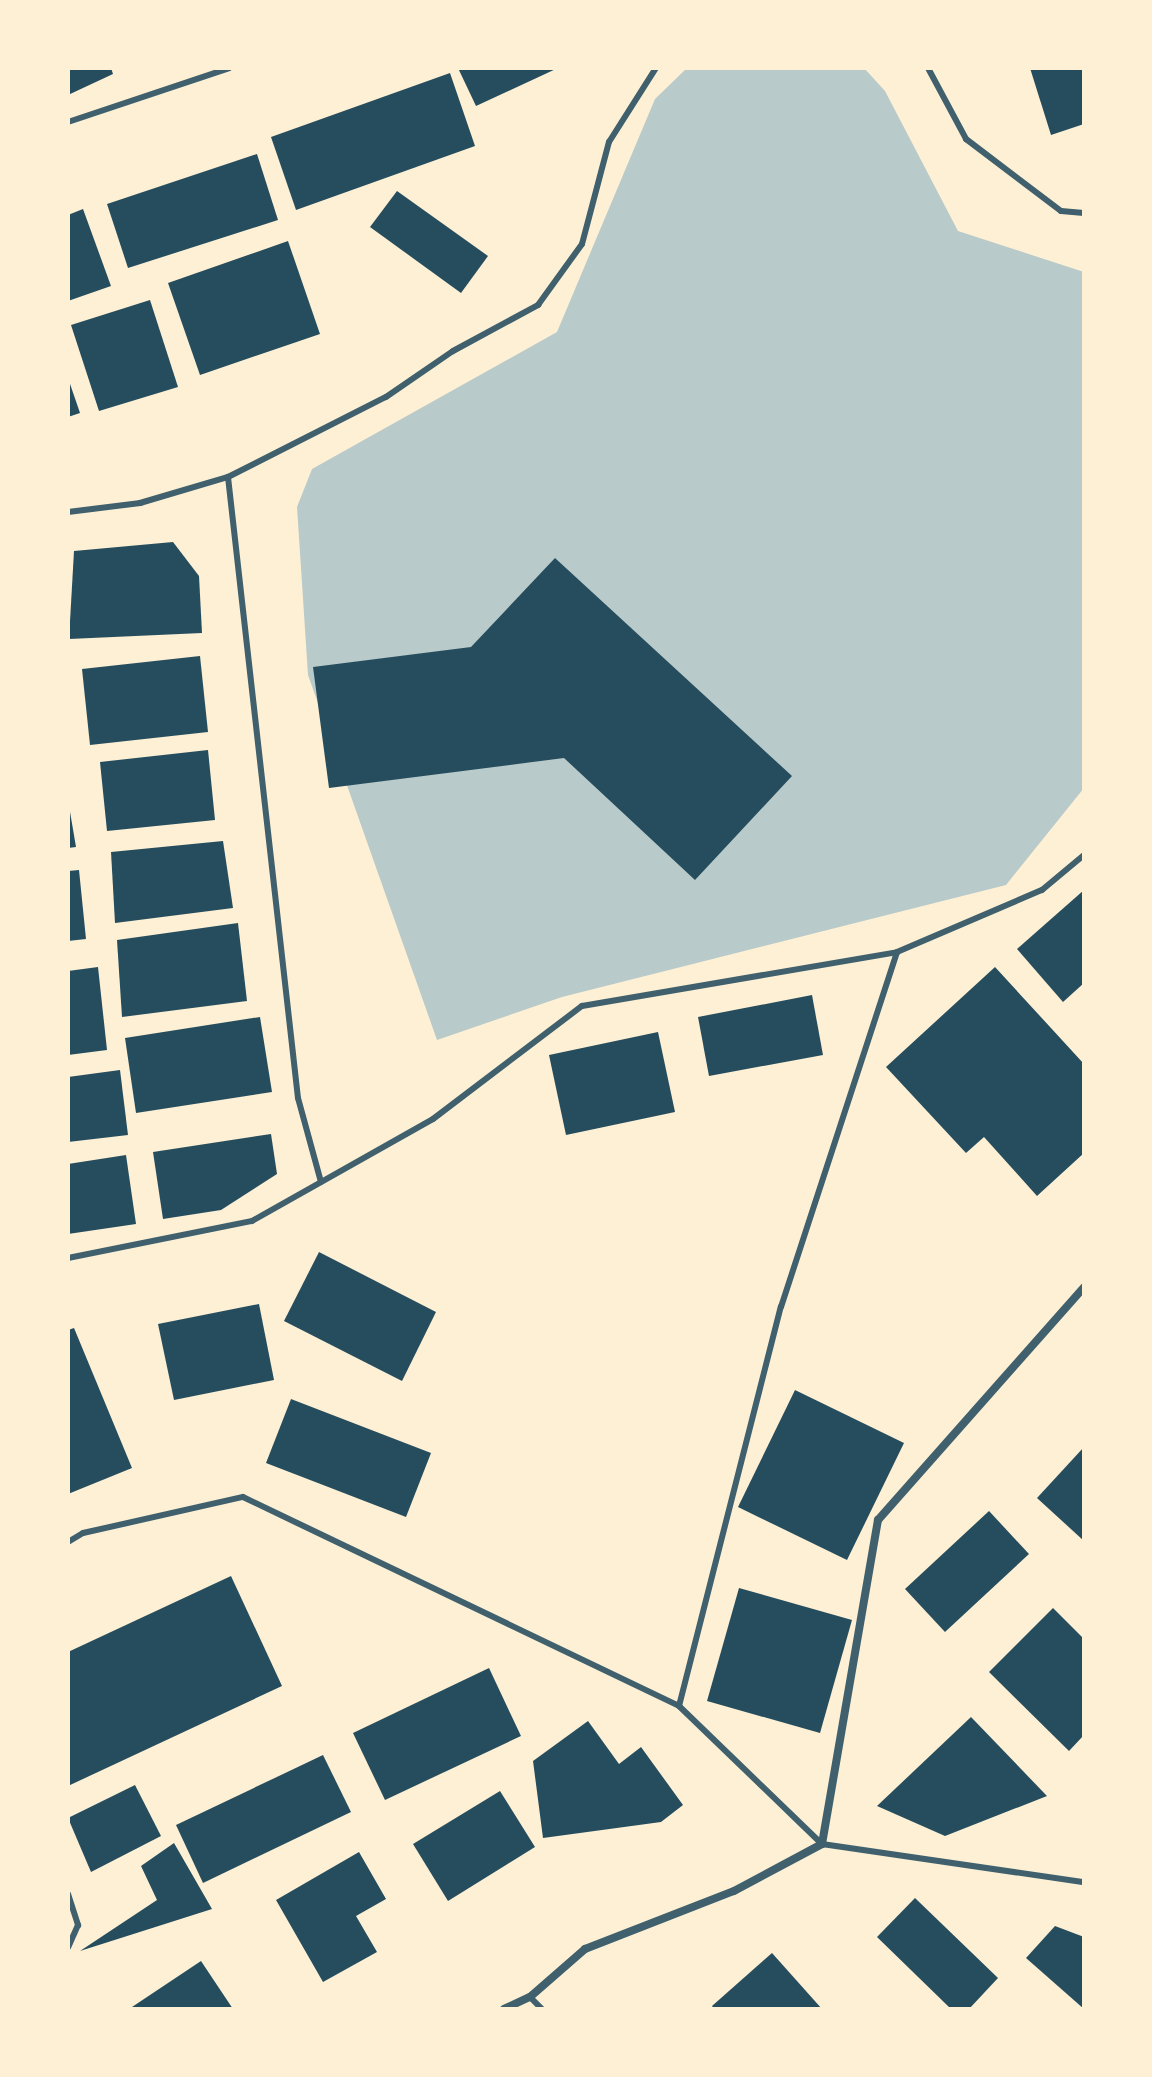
<!DOCTYPE html>
<html>
<head>
<meta charset="utf-8">
<style>
	body { margin:0 }
	#map { position:relative; width:1152px; height:2077px; overflow:hidden; background:#fdf0d5; font-family:"Source Sans 3",sans-serif }
	div>[style] { position:absolute }
	.green>* { inset:0; background:#b9caca }
	.building>* { inset:0; background:#264d5e }
	.service>* { height:6px; margin:-3px; padding:0 3px; transform-origin:3px; border-radius:3px; background:#3f606c }
	.minor>* { height:8px; margin:-4px; padding:0 4px; transform-origin:4px; border-radius:4px; background:#3f606c }
	span { translate:-50% -50%; white-space:nowrap; text-align:center; line-height:1.15; -webkit-text-stroke:8px #fdf0d5; paint-order:stroke }
	.frame { position:absolute; inset:0; border:70px solid #fdf0d5; pointer-events:none }
</style>
</head>
<body>
<div id="map">
	<div class="green">
		<div style="clip-path:polygon(687px 68px,864px 68px,885px 91px,958px 231px,1084px 272px,1084px 788px,1006px 885px,562px 997px,437px 1040px,308px 675px,297px 507px,312px 469px,557px 332px,655px 99px)"></div>
	</div>
	<div class="building">
		<div style="clip-path:polygon(68px 68px,111px 68px,113px 74px,68px 95px)"></div>
		<div style="clip-path:polygon(458px 68px,558px 68px,476px 106px)"></div>
		<div style="clip-path:polygon(1030px 68px,1084px 68px,1084px 124px,1051px 135px)"></div>
		<div style="clip-path:polygon(450px 73px,475px 146px,296px 210px,271px 137px)"></div>
		<div style="clip-path:polygon(257px 154px,278px 220px,128px 268px,107px 204px)"></div>
		<div style="clip-path:polygon(397px 191px,488px 256px,461px 293px,370px 227px)"></div>
		<div style="clip-path:polygon(83px 209px,111px 286px,68px 301px,68px 215px)"></div>
		<div style="clip-path:polygon(288px 241px,320px 334px,200px 375px,168px 283px)"></div>
		<div style="clip-path:polygon(150px 300px,178px 387px,99px 411px,71px 325px)"></div>
		<div style="clip-path:polygon(68px 378px,80px 413px,68px 417px)"></div>
		<div style="clip-path:polygon(173px 542px,199px 576px,202px 633px,69px 639px,74px 551px)"></div>
		<div style="clip-path:polygon(555px 558px,792px 776px,695px 880px,564px 758px,329px 788px,313px 667px,471px 647px)"></div>
		<div style="clip-path:polygon(200px 656px,208px 732px,90px 745px,82px 669px)"></div>
		<div style="clip-path:polygon(208px 750px,215px 820px,107px 831px,100px 762px)"></div>
		<div style="clip-path:polygon(68px 800px,76px 847px,68px 848px)"></div>
		<div style="clip-path:polygon(223px 841px,233px 908px,115px 923px,111px 852px)"></div>
		<div style="clip-path:polygon(79px 870px,86px 939px,68px 941px,68px 871px)"></div>
		<div style="clip-path:polygon(1084px 890px,1084px 983px,1063px 1002px,1017px 949px)"></div>
		<div style="clip-path:polygon(238px 923px,247px 1001px,122px 1017px,117px 940px)"></div>
		<div style="clip-path:polygon(98px 967px,107px 1050px,68px 1055px,68px 971px)"></div>
		<div style="clip-path:polygon(995px 967px,1084px 1064px,1084px 1153px,1037px 1196px,984px 1137px,966px 1153px,886px 1067px)"></div>
		<div style="clip-path:polygon(812px 995px,823px 1055px,709px 1076px,698px 1017px)"></div>
		<div style="clip-path:polygon(260px 1017px,272px 1092px,136px 1113px,125px 1038px)"></div>
		<div style="clip-path:polygon(658px 1032px,675px 1112px,566px 1135px,549px 1055px)"></div>
		<div style="clip-path:polygon(120px 1070px,128px 1135px,68px 1142px,68px 1077px)"></div>
		<div style="clip-path:polygon(271px 1134px,277px 1174px,221px 1210px,163px 1219px,153px 1152px)"></div>
		<div style="clip-path:polygon(126px 1155px,136px 1224px,68px 1234px,68px 1164px)"></div>
		<div style="clip-path:polygon(319px 1252px,436px 1312px,402px 1381px,284px 1321px)"></div>
		<div style="clip-path:polygon(259px 1304px,274px 1380px,174px 1400px,158px 1324px)"></div>
		<div style="clip-path:polygon(74px 1328px,132px 1468px,68px 1494px,68px 1330px)"></div>
		<div style="clip-path:polygon(795px 1390px,904px 1443px,847px 1560px,738px 1507px)"></div>
		<div style="clip-path:polygon(291px 1399px,431px 1453px,406px 1517px,266px 1463px)"></div>
		<div style="clip-path:polygon(1084px 1447px,1084px 1541px,1037px 1498px)"></div>
		<div style="clip-path:polygon(989px 1511px,1029px 1554px,945px 1632px,905px 1589px)"></div>
		<div style="clip-path:polygon(231px 1576px,282px 1686px,68px 1786px,68px 1652px)"></div>
		<div style="clip-path:polygon(739px 1588px,852px 1620px,820px 1733px,707px 1701px)"></div>
		<div style="clip-path:polygon(1053px 1608px,1084px 1639px,1084px 1735px,1069px 1751px,989px 1672px)"></div>
		<div style="clip-path:polygon(489px 1668px,521px 1736px,385px 1800px,353px 1733px)"></div>
		<div style="clip-path:polygon(971px 1717px,1047px 1796px,945px 1836px,877px 1806px)"></div>
		<div style="clip-path:polygon(588px 1721px,619px 1764px,641px 1747px,683px 1805px,661px 1822px,543px 1838px,533px 1761px)"></div>
		<div style="clip-path:polygon(323px 1755px,351px 1812px,203px 1883px,176px 1825px)"></div>
		<div style="clip-path:polygon(135px 1785px,161px 1836px,91px 1872px,68px 1818px)"></div>
		<div style="clip-path:polygon(500px 1791px,535px 1847px,448px 1901px,413px 1844px)"></div>
		<div style="clip-path:polygon(174px 1843px,212px 1909px,80px 1951px,157px 1900px,141px 1866px)"></div>
		<div style="clip-path:polygon(359px 1852px,386px 1899px,356px 1916px,377px 1952px,323px 1982px,276px 1900px)"></div>
		<div style="clip-path:polygon(915px 1898px,998px 1978px,969px 2009px,951px 2009px,877px 1937px)"></div>
		<div style="clip-path:polygon(1055px 1926px,1084px 1937px,1084px 2009px,1026px 1958px)"></div>
		<div style="clip-path:polygon(772px 1953px,822px 2009px,714px 2009px,712px 2006px)"></div>
		<div style="clip-path:polygon(201px 1961px,233px 2009px,129px 2009px)"></div>
	</div>
	<div class="service">
		<div style="left:928px;top:68px;width:81px;rotate:61.8deg"></div>
		<div style="left:966px;top:139px;width:119px;rotate:37.2deg"></div>
		<div style="left:1061px;top:211px;width:23px;rotate:5deg"></div>
		<div style="left:68px;top:122px;width:170px;rotate:-18.5deg"></div>
		<div style="left:228px;top:477px;width:625px;rotate:83.57deg"></div>
		<div style="left:298px;top:1098px;width:87px;rotate:74.7deg"></div>
		<div style="left:68px;top:512px;width:73px;rotate:-7.1deg"></div>
		<div style="left:140px;top:503px;width:92px;rotate:-16.5deg"></div>
		<div style="left:228px;top:477px;width:177px;rotate:-26.9deg"></div>
		<div style="left:386px;top:397px;width:81px;rotate:-34.5deg"></div>
		<div style="left:453px;top:351px;width:97px;rotate:-28.4deg"></div>
		<div style="left:538px;top:305px;width:75px;rotate:-54.2deg"></div>
		<div style="left:582px;top:244px;width:106px;rotate:-75.2deg"></div>
		<div style="left:609px;top:142px;width:88px;rotate:-57.6deg"></div>
		<div style="left:68px;top:1258px;width:188px;rotate:-11.4deg"></div>
		<div style="left:252px;top:1221px;width:208px;rotate:-29.4deg"></div>
		<div style="left:433px;top:1119px;width:187px;rotate:-37.2deg"></div>
		<div style="left:582px;top:1006px;width:320px;rotate:-9.7deg"></div>
		<div style="left:897px;top:952px;width:158px;rotate:-23.2deg"></div>
		<div style="left:1042px;top:890px;width:55px;rotate:-39.8deg"></div>
		<div style="left:68px;top:1542px;width:17px;rotate:-31deg"></div>
		<div style="left:83px;top:1533px;width:164px;rotate:-12.7deg"></div>
		<div style="left:243px;top:1497px;width:484px;rotate:25.6deg"></div>
		<div style="left:679px;top:1706px;width:199px;rotate:44deg"></div>
		<div style="left:822px;top:1844px;width:265px;rotate:8.3deg"></div>
		<div style="left:679px;top:1706px;width:412px;rotate:-75.7deg"></div>
		<div style="left:781px;top:1307px;width:373px;rotate:-71.9deg"></div>
		<div style="left:68px;top:1894px;width:33px;rotate:72deg"></div>
		<div style="left:78px;top:1925px;width:24px;rotate:114deg"></div>
		<div style="left:530px;top:1997px;width:17px;rotate:45deg"></div>
	</div>
	<div class="minor">
		<div style="left:504px;top:2009px;width:29px;rotate:-25deg"></div>
		<div style="left:530px;top:1997px;width:73px;rotate:-41.1deg"></div>
		<div style="left:585px;top:1949px;width:160px;rotate:-21.3deg"></div>
		<div style="left:734px;top:1891px;width:100px;rotate:-28.1deg"></div>
		<div style="left:822px;top:1844px;width:329px;rotate:-80.2deg"></div>
		<div style="left:878px;top:1520px;width:311px;rotate:-48.5deg"></div>
	</div>
	<div class="frame"></div>
</div>
</body>
</html>
